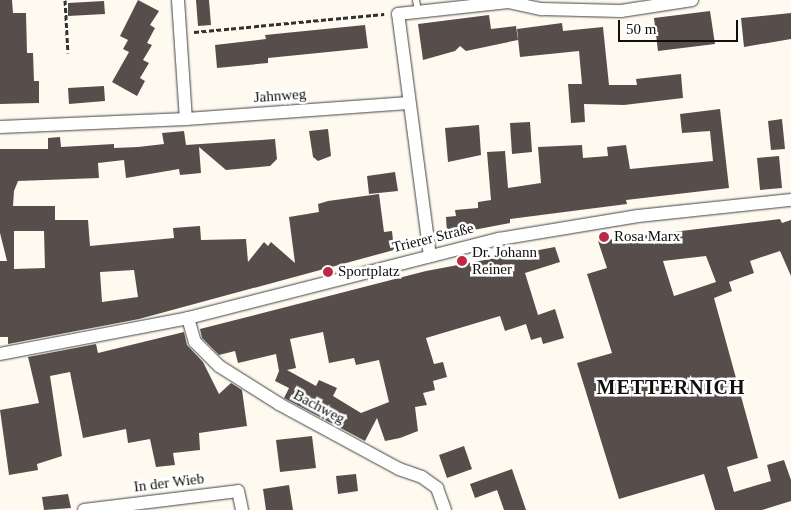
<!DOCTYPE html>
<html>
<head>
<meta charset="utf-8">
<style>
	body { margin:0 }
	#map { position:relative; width:791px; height:510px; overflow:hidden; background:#fffaf0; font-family:Georgia,serif }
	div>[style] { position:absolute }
	.building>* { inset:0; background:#574e4b }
	.path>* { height:3px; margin-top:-1.5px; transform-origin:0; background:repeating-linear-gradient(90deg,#313131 0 5px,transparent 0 7.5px) }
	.roads { filter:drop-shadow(0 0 1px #424242) drop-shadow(0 0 1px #424242) }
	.lane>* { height:6px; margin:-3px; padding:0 3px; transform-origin:3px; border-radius:3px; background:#fff }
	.street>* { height:12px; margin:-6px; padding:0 6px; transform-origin:6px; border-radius:6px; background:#fff }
	.dots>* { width:14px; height:14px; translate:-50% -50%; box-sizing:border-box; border:2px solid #fff; border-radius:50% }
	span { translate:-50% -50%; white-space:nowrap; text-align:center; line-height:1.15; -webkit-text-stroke:5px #fff; paint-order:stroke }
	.street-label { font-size:15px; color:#0f0f0f }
	.poi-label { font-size:15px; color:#0f0f0f }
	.left { translate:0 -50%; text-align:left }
	.district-label { font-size:20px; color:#0f0f0f; font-weight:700; letter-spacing:1px }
	.scale { position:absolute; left:618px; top:20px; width:120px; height:22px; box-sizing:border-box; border:2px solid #0f0f0f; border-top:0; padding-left:6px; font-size:15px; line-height:18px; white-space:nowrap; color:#0f0f0f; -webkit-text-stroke:4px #fff; paint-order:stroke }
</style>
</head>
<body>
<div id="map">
	<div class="building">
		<div style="clip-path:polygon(0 0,12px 0,13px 13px,26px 13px,27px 53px,33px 53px,34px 81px,39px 81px,39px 103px,0 104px)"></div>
		<div style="clip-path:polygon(138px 0,159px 11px,150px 25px,155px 28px,147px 43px,152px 45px,143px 60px,149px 63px,140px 78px,145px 81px,137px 96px,112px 82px,129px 52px,123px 49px,128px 40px,120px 36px)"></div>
		<div style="clip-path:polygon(196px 0,209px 0,211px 25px,198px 26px)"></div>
		<div style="clip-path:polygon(104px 1px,105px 14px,68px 16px,68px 3px)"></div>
		<div style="clip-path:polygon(710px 11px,715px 44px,658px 51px,654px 18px)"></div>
		<div style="clip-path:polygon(791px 13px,791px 39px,744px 47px,741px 18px)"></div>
		<div style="clip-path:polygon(489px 15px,491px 29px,516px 26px,518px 40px,466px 51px,460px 46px,455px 51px,423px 60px,418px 24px)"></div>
		<div style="clip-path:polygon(562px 23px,563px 31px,603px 27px,609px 85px,637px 85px,636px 79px,681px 74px,683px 98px,624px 105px,584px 104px,585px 122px,571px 123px,568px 84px,582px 84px,579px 51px,520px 57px,517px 29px)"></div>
		<div style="clip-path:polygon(365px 25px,368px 48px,268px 58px,268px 63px,217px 68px,215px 45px,266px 39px,265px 35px)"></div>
		<div style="clip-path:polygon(104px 86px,105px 101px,69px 104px,68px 88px)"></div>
		<div style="clip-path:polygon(720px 109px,729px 188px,626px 200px,627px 204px,510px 219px,510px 223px,447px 235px,446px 217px,456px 216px,455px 210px,478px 208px,478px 202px,491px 200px,487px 152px,505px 151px,508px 188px,541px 183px,538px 147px,582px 145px,583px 158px,608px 156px,607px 147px,626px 145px,630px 169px,713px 161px,710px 131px,682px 133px,680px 114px)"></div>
		<div style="clip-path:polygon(782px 119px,785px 149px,771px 150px,768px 121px)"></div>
		<div style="clip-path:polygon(530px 122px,532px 152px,512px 154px,510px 123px)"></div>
		<div style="clip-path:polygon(479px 125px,481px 155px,448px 162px,445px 128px)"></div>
		<div style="clip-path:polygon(328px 129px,331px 156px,318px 161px,313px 157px,309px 131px)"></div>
		<div style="clip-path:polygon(evenodd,184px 131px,186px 145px,275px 139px,277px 159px,270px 166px,226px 170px,199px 147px,201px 173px,180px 175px,179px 169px,126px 178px,124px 160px,98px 163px,99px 178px,18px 181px,14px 191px,13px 206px,55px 206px,55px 220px,88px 220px,90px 246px,174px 238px,173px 228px,200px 226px,201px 240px,246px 239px,248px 262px,264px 242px,268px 246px,271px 242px,295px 263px,289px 217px,319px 212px,318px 204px,328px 201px,379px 194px,384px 232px,392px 231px,394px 250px,139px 319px,8px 344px,8px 337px,0 337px,0 261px,7px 261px,0 233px,0 149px,48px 149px,48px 138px,60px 137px,61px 147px,114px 144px,114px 148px,138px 147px,164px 144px,162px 133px,184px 131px,14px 231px,44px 231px,45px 268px,14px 269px,14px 231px,184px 131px,134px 270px,138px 297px,102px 302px,100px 272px,134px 270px)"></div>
		<div style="clip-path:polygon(779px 156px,782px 188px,760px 190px,757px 158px)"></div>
		<div style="clip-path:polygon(395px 172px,398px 191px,369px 194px,367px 176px)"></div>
		<div style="clip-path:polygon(evenodd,780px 219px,782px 223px,791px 220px,791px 276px,780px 251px,750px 261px,754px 273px,729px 282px,732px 291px,714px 298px,758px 458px,727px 467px,734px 492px,771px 481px,767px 465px,784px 460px,791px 480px,791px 501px,762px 510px,715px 510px,704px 474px,619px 499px,577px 363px,612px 353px,587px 274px,607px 268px,598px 241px,780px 219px,706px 256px,716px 282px,674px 296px,663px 261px,706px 256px)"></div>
		<div style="clip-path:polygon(evenodd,555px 247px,560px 262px,525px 273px,538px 315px,555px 309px,564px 338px,543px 344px,541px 337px,531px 340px,526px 324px,505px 331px,500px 316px,426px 338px,434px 364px,443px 362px,447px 377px,433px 381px,435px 390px,423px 393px,427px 405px,415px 407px,418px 431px,400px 438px,385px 441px,377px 418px,365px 441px,284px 398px,289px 388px,275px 381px,279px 371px,276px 354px,238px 363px,235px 351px,219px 355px,202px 338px,200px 329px,426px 271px,555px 247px,323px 332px,329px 363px,354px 358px,356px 365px,379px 360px,389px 402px,361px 413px,333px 396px,337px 388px,319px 380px,316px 386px,287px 370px,296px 368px,290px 339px,323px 332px)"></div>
		<div style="clip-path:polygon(184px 332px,187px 345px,203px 362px,219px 394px,231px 383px,242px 390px,247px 426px,199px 433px,200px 450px,173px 453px,175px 465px,156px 467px,150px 439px,128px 443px,126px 429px,83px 438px,70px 372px,50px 376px,62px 456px,37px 464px,38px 470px,9px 475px,0 410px,39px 403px,28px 357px,96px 344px,98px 353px)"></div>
		<div style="clip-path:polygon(312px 436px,316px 468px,280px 472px,276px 440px)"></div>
		<div style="clip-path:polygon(464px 446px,472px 469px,447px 478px,439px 455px)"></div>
		<div style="clip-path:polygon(512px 469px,526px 510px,504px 510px,497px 490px,475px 498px,470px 484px)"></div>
		<div style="clip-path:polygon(356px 474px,358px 491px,338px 494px,336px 476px)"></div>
		<div style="clip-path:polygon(289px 485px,293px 510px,266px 510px,263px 489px)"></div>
		<div style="clip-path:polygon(68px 494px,71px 508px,44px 510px,42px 497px)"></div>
	</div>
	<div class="path">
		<div style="left:65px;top:0;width:53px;rotate:86.8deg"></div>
		<div style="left:194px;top:32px;width:191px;rotate:-5.4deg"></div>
	</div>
	<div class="roads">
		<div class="lane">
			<div style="left:416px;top:0;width:11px;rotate:80deg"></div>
		</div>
		<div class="street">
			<div style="left:178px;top:0;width:119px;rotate:86.2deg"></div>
			<div style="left:0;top:127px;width:186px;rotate:-2.5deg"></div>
			<div style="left:186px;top:119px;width:223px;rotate:-4.1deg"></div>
			<div style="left:430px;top:256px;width:244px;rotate:-97.5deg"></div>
			<div style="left:398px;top:14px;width:111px;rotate:-6.2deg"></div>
			<div style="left:508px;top:2px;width:35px;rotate:12deg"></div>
			<div style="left:542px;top:9px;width:79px;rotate:1.5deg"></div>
			<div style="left:621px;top:11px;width:72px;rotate:-8.8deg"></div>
			<div style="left:188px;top:318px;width:25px;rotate:74deg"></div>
			<div style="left:195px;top:342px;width:34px;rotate:45deg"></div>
			<div style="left:219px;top:366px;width:71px;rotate:32.3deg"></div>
			<div style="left:279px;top:404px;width:136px;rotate:28.4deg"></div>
			<div style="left:399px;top:469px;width:24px;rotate:19deg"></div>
			<div style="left:422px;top:477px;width:19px;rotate:36deg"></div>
			<div style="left:437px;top:488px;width:23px;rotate:70deg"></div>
			<div style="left:0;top:354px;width:191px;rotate:-10.8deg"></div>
			<div style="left:188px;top:318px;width:321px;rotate:-14.3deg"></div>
			<div style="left:499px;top:239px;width:141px;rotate:-9.4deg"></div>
			<div style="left:638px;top:216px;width:154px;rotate:-6deg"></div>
			<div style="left:84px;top:510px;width:155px;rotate:-7deg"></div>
			<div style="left:238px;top:491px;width:19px;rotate:78deg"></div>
		</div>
	</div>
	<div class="dots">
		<div style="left:604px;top:237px;background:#bc2946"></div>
		<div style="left:462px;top:261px;background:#bc2946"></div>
		<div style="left:328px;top:272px;background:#bc2946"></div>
	</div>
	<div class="street-label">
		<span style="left:280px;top:96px;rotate:-4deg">Jahnweg</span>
		<span style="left:433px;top:238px;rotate:-14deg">Trierer Straße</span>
		<span style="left:319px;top:407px;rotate:28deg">Bachweg</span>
		<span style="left:169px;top:483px;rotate:-7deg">In der Wieb</span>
	</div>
	<div class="poi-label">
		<span class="left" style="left:614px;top:237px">Rosa Marx</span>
		<span class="left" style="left:472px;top:261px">Dr. Johann<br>Reiner</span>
		<span class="left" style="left:338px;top:272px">Sportplatz</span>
	</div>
	<div class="district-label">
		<span style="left:671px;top:387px">METTERNICH</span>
	</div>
	<div class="scale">50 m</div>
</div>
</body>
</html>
